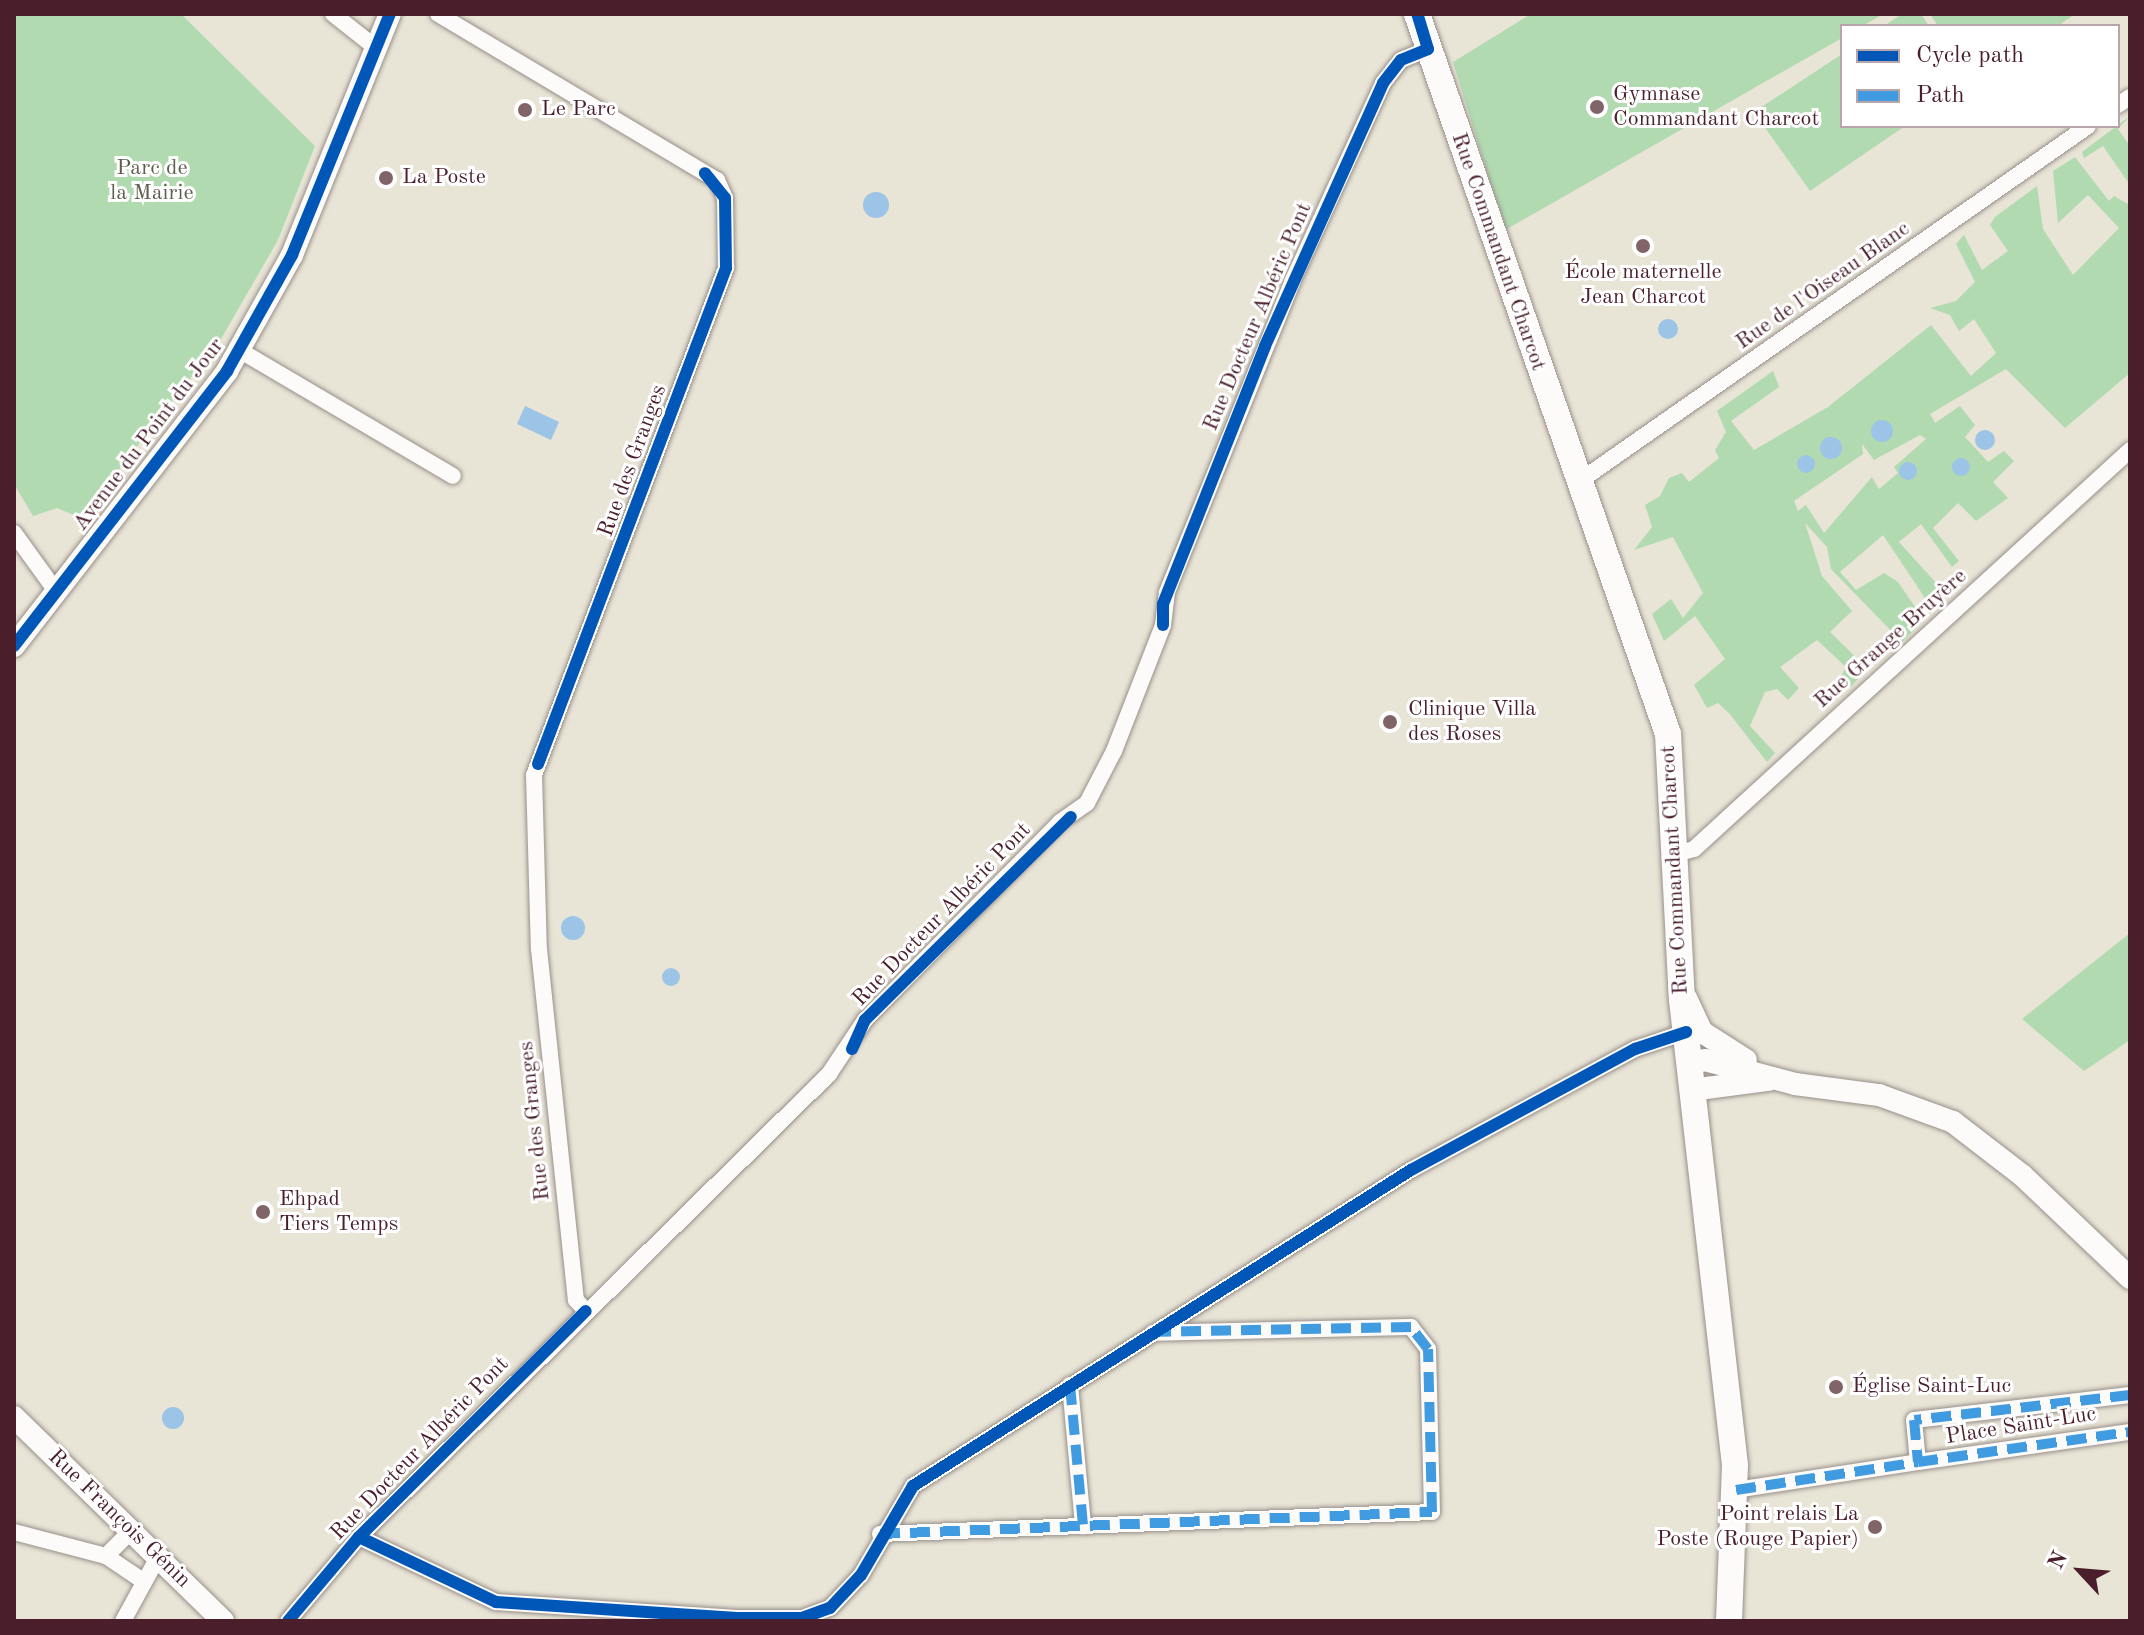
<!DOCTYPE html>
<html>
<head>
<meta charset="utf-8">
<style>
	body { margin:0 }
	#map { position:relative; width:2144px; height:1635px; overflow:hidden; background:#e8e4d6; font-family:"Old Standard TT",serif }
	div>[style] { position:absolute }
	.green>* { inset:0; background:#b2dab0 }
	.water>* { inset:0; background:#9bc4e6 }
	.round { border-radius:50% }
	.roads { filter:drop-shadow(0 0 2px #988f8a) drop-shadow(0 0 2px #988f8a) }
	.minor>* { height:16px; margin:-8px; padding:0 8px; transform-origin:8px; border-radius:8px; background:#fcfbf9 }
	.secondary>* { height:22px; margin:-11px; padding:0 11px; transform-origin:11px; border-radius:11px; background:#fcfbf9 }
	.primary>* { height:26px; margin:-13px; padding:0 13px; transform-origin:13px; border-radius:13px; background:#fcfbf9 }
	.quiet>* { height:10px; margin-top:-5px; transform-origin:0; background:repeating-linear-gradient(90deg,#409be1 0 20px,transparent 0 30px) }
	.cycleway>* { height:12px; margin:-6px; padding:0 6px; transform-origin:6px; border-radius:6px; background:#0057b8 }
	.dots>* { width:22px; height:22px; translate:-50% -50%; box-sizing:border-box; border:4px solid #fff; border-radius:50% }
	span { translate:-50% -50%; white-space:nowrap; text-align:center; line-height:1.15; -webkit-text-stroke:6px #fff; paint-order:stroke }
	.poi-label { font-size:22px; color:#4a1f2b }
	.left { translate:0 -50%; text-align:left }
	.right { translate:-100% -50%; text-align:right }
	.park-label { font-size:22px; color:#5f5e4e }
	.street-label { font-size:22px; color:#4a1f2b }
	.frame { position:absolute; inset:0; border:16px solid #4a1f2b; pointer-events:none }
	.legend { position:absolute; left:1840px; top:24px; width:280px; height:104px; box-sizing:border-box; background:#fff; border:2px solid #b7a5aa; margin:0; padding:10px 14px; list-style:none; font-size:24px; color:#4a1f2b }
	.legend li { display:flex; align-items:center; gap:16px; height:40px }
	.legend b { width:40px; border:2px solid #b7a5aa }
	.north { position:absolute; left:2040px; top:1531px; width:80px; height:80px; -webkit-text-stroke:6px #fff; paint-order:stroke; rotate:296deg; font-size:22px; font-weight:700; line-height:32px; text-align:center; color:#4a1f2b }
	.north::after { content:''; display:block; margin:auto; width:28px; height:36px; background:#4a1f2b; clip-path:polygon(50% 0,100% 100%,50% 72%,0 100%) }
</style>
</head>
<body>
<div id="map">
	<div class="green">
		<div style="clip-path:polygon(14px 14px,181px 14px,315px 146px,278px 240px,221px 339px,81px 518px,57px 508px,33px 516px,14px 484px)"></div>
		<div style="clip-path:polygon(1531px 14px,1883px 14px,1863px 26px,1842px 26px,1842px 38px,1505px 230px,1453px 62px)"></div>
		<div style="clip-path:polygon(1902px 14px,1921px 14px,1929px 26px,1884px 26px)"></div>
		<div style="clip-path:polygon(1930px 14px,2075px 14px,2058px 26px,1938px 26px)"></div>
		<div style="clip-path:polygon(1842px 54px,1842px 126px,1905px 126px,1810px 191px,1754px 112px)"></div>
		<div style="clip-path:polygon(2130px 116px,2118px 129px,2130px 146px,2130px 185px,2103px 146px,2084px 158px,2082px 152px)"></div>
		<div style="clip-path:polygon(evenodd,2075px 157px,2109px 201px,2114px 196px,2130px 205px,2130px 373px,2065px 428px,2006px 369px,1930px 414px,1935px 423px,1960px 406px,1975px 425px,1965px 437px,1988px 462px,2004px 451px,2014px 461px,1993px 482px,2008px 498px,1976px 521px,1958px 503px,1933px 528px,1959px 561px,1952px 567px,1921px 524px,1899px 542px,1947px 595px,1933px 610px,1883px 535px,1840px 572px,1856px 590px,1884px 573px,1898px 582px,1924px 620px,1902px 642px,1831px 569px,1827px 547px,1805px 523px,1822px 576px,1852px 611px,1830px 632px,1867px 668px,1851px 687px,1840px 678px,1846px 667px,1817px 640px,1780px 667px,1799px 688px,1788px 700px,1777px 689px,1765px 692px,1750px 726px,1775px 753px,1767px 762px,1729px 713px,1718px 703px,1707px 708px,1694px 685px,1725px 659px,1695px 616px,1664px 641px,1652px 614px,1671px 599px,1683px 618px,1703px 593px,1673px 537px,1634px 550px,1652px 527px,1645px 505px,1660px 496px,1669px 478px,1682px 473px,1689px 482px,1719px 458px,1715px 450px,1726px 432px,1717px 411px,1773px 371px,1779px 387px,1731px 421px,1754px 450px,1828px 407px,1931px 325px,1971px 376px,1996px 353px,1974px 319px,1959px 331px,1950px 315px,1930px 308px,1956px 301px,1975px 282px,1956px 244px,1964px 235px,1982px 270px,2008px 251px,1990px 225px,1995px 217px,2037px 186px,2043px 229px,2073px 275px,2119px 228px,2088px 195px,2058px 223px,2053px 171px,2075px 157px,1920px 435px,1926px 439px,1894px 467px,1898px 473px,1879px 489px,1872px 477px,1824px 533px,1806px 505px,1798px 511px,1794px 501px,1863px 454px,1862px 444px,1874px 460px,1920px 435px)"></div>
		<div style="clip-path:polygon(2130px 933px,2130px 1040px,2084px 1071px,2022px 1019px)"></div>
	</div>
	<div class="water">
		<div class="round" style="left:863px;top:192px;width:26px;height:26px"></div>
		<div class="round" style="left:1658px;top:319px;width:20px;height:20px"></div>
		<div style="clip-path:polygon(525px 406px,559px 422px,551px 440px,517px 424px)"></div>
		<div class="round" style="left:1871px;top:420px;width:22px;height:22px"></div>
		<div class="round" style="left:1975px;top:430px;width:20px;height:20px"></div>
		<div class="round" style="left:1820px;top:437px;width:22px;height:22px"></div>
		<div class="round" style="left:1797px;top:455px;width:18px;height:18px"></div>
		<div class="round" style="left:1952px;top:458px;width:18px;height:18px"></div>
		<div class="round" style="left:1899px;top:462px;width:18px;height:18px"></div>
		<div class="round" style="left:561px;top:916px;width:24px;height:24px"></div>
		<div class="round" style="left:662px;top:968px;width:18px;height:18px"></div>
		<div class="round" style="left:162px;top:1407px;width:22px;height:22px"></div>
	</div>
	<div class="roads">
		<div class="minor">
			<div style="left:333px;top:14px;width:55px;rotate:38.3deg"></div>
			<div style="left:438px;top:14px;width:325px;rotate:30.8deg"></div>
			<div style="left:717px;top:180px;width:20px;rotate:66deg"></div>
			<div style="left:725px;top:198px;width:70px;rotate:89.2deg"></div>
			<div style="left:726px;top:268px;width:542px;rotate:110.74deg"></div>
			<div style="left:534px;top:775px;width:174px;rotate:88.4deg"></div>
			<div style="left:539px;top:949px;width:353px;rotate:84deg"></div>
			<div style="left:576px;top:1300px;width:15px;rotate:48deg"></div>
			<div style="left:2118px;top:105px;width:14px;rotate:-34deg"></div>
			<div style="left:239px;top:350px;width:248px;rotate:30.5deg"></div>
			<div style="left:1581px;top:480px;width:618px;rotate:-34.92deg"></div>
			<div style="left:14px;top:533px;width:72px;rotate:54.1deg"></div>
			<div style="left:1679px;top:853px;width:16px;rotate:-15deg"></div>
			<div style="left:1694px;top:849px;width:591px;rotate:-42.46deg"></div>
			<div style="left:1070px;top:1385px;width:142px;rotate:84.7deg"></div>
			<div style="left:2130px;top:1395px;width:217px;rotate:173.4deg"></div>
			<div style="left:1914px;top:1420px;width:42px;rotate:84.6deg"></div>
			<div style="left:1918px;top:1462px;width:214px;rotate:-8.1deg"></div>
			<div style="left:1736px;top:1490px;width:184px;rotate:-8.7deg"></div>
			<div style="left:14px;top:1532px;width:95px;rotate:14.6deg"></div>
			<div style="left:106px;top:1556px;width:35px;rotate:-45deg"></div>
			<div style="left:880px;top:1534px;width:552px;rotate:-2.28deg"></div>
			<div style="left:1432px;top:1512px;width:163px;rotate:-91.4deg"></div>
			<div style="left:1428px;top:1349px;width:28px;rotate:-128deg"></div>
			<div style="left:1411px;top:1327px;width:258px;rotate:178.7deg"></div>
			<div style="left:359px;top:1537px;width:152px;rotate:25.4deg"></div>
			<div style="left:496px;top:1602px;width:245px;rotate:3.8deg"></div>
			<div style="left:740px;top:1618px;width:62px"></div>
			<div style="left:802px;top:1618px;width:30px;rotate:-20deg"></div>
			<div style="left:830px;top:1608px;width:45px;rotate:-46.8deg"></div>
			<div style="left:861px;top:1575px;width:103px;rotate:-59.7deg"></div>
			<div style="left:913px;top:1486px;width:590px;rotate:-32.4deg"></div>
			<div style="left:1411px;top:1170px;width:255px;rotate:-28.4deg"></div>
			<div style="left:1635px;top:1049px;width:54px;rotate:-18.4deg"></div>
			<div style="left:106px;top:1556px;width:41px;rotate:34.1deg"></div>
			<div style="left:123px;top:1621px;width:73px;rotate:-61.3deg"></div>
			<div style="left:288px;top:1621px;width:110px;rotate:-49.8deg"></div>
			<div style="left:359px;top:1537px;width:660px;rotate:-44.57deg"></div>
			<div style="left:829px;top:1074px;width:65px;rotate:-56.3deg"></div>
			<div style="left:865px;top:1020px;width:278px;rotate:-45.4deg"></div>
			<div style="left:1060px;top:822px;width:33px;rotate:-35deg"></div>
			<div style="left:1087px;top:803px;width:59px;rotate:-62.6deg"></div>
			<div style="left:1114px;top:751px;width:135px;rotate:-68.7deg"></div>
			<div style="left:1163px;top:625px;width:33px;rotate:-83deg"></div>
			<div style="left:1167px;top:592px;width:334px;rotate:-68deg"></div>
			<div style="left:1292px;top:282px;width:219px;rotate:-65.4deg"></div>
			<div style="left:1383px;top:83px;width:29px;rotate:-52deg"></div>
			<div style="left:1401px;top:60px;width:29px;rotate:-22deg"></div>
		</div>
		<div class="secondary">
			<div style="left:14px;top:646px;width:348px;rotate:-52.2deg"></div>
			<div style="left:227px;top:371px;width:133px;rotate:-60.7deg"></div>
			<div style="left:292px;top:255px;width:260px;rotate:-67.9deg"></div>
			<div style="left:1686px;top:998px;width:38px;rotate:65deg"></div>
			<div style="left:1702px;top:1032px;width:52px;rotate:32.5deg"></div>
			<div style="left:1689px;top:1064px;width:16px;rotate:-14deg"></div>
			<div style="left:1705px;top:1060px;width:93px;rotate:14.9deg"></div>
			<div style="left:1795px;top:1084px;width:85px;rotate:7.5deg"></div>
			<div style="left:1879px;top:1095px;width:79px;rotate:20deg"></div>
			<div style="left:1953px;top:1122px;width:88px;rotate:37.6deg"></div>
			<div style="left:2023px;top:1176px;width:148px;rotate:43.6deg"></div>
			<div style="left:1691px;top:1090px;width:78px;rotate:-7.4deg"></div>
			<div style="left:14px;top:1417px;width:292px;rotate:44.3deg"></div>
		</div>
		<div class="primary">
			<div style="left:1417px;top:14px;width:762px;rotate:70.78deg"></div>
			<div style="left:1668px;top:734px;width:266px;rotate:87deg"></div>
			<div style="left:1682px;top:1000px;width:468px;rotate:83.5deg"></div>
			<div style="left:1735px;top:1465px;width:156px;rotate:92.2deg"></div>
		</div>
	</div>
	<div class="quiet">
		<div style="left:1070px;top:1385px;width:142px;rotate:84.7deg"></div>
		<div style="left:2130px;top:1395px;width:217px;rotate:173.4deg"></div>
		<div style="left:1914px;top:1420px;width:42px;rotate:84.6deg"></div>
		<div style="left:1918px;top:1462px;width:214px;rotate:-8.1deg"></div>
		<div style="left:1736px;top:1490px;width:184px;rotate:-8.7deg"></div>
		<div style="left:880px;top:1534px;width:552px;rotate:-2.28deg"></div>
		<div style="left:1432px;top:1512px;width:163px;rotate:-91.4deg"></div>
		<div style="left:1428px;top:1349px;width:28px;rotate:-128deg"></div>
		<div style="left:1411px;top:1327px;width:251px;rotate:178.9deg"></div>
	</div>
	<div class="cycleway">
		<div style="left:1163px;top:625px;width:21px;rotate:-90deg"></div>
		<div style="left:1163px;top:604px;width:277px;rotate:-68.4deg"></div>
		<div style="left:1265px;top:346px;width:288px;rotate:-65.8deg"></div>
		<div style="left:1383px;top:83px;width:29px;rotate:-52deg"></div>
		<div style="left:1401px;top:60px;width:29px;rotate:-22deg"></div>
		<div style="left:1428px;top:49px;width:37px;rotate:-107deg"></div>
		<div style="left:14px;top:646px;width:348px;rotate:-52.2deg"></div>
		<div style="left:227px;top:371px;width:133px;rotate:-60.7deg"></div>
		<div style="left:292px;top:255px;width:260px;rotate:-67.9deg"></div>
		<div style="left:538px;top:764px;width:530px;rotate:-69.24deg"></div>
		<div style="left:726px;top:268px;width:70px;rotate:-90.8deg"></div>
		<div style="left:725px;top:198px;width:32px;rotate:-129deg"></div>
		<div style="left:852px;top:1049px;width:32px;rotate:-66deg"></div>
		<div style="left:865px;top:1020px;width:289px;rotate:-44.6deg"></div>
		<div style="left:359px;top:1537px;width:152px;rotate:25.4deg"></div>
		<div style="left:496px;top:1602px;width:245px;rotate:3.8deg"></div>
		<div style="left:740px;top:1618px;width:62px"></div>
		<div style="left:802px;top:1618px;width:30px;rotate:-20deg"></div>
		<div style="left:830px;top:1608px;width:45px;rotate:-46.8deg"></div>
		<div style="left:861px;top:1575px;width:103px;rotate:-59.7deg"></div>
		<div style="left:913px;top:1486px;width:590px;rotate:-32.4deg"></div>
		<div style="left:1411px;top:1170px;width:255px;rotate:-28.4deg"></div>
		<div style="left:1635px;top:1049px;width:54px;rotate:-18.4deg"></div>
		<div style="left:288px;top:1621px;width:110px;rotate:-49.8deg"></div>
		<div style="left:359px;top:1537px;width:320px;rotate:-44.9deg"></div>
	</div>
	<div class="dots">
		<div style="left:1597px;top:107px;background:#816467"></div>
		<div style="left:525px;top:110px;background:#816467"></div>
		<div style="left:386px;top:178px;background:#816467"></div>
		<div style="left:1643px;top:246px;background:#816467"></div>
		<div style="left:1390px;top:722px;background:#816467"></div>
		<div style="left:263px;top:1212px;background:#816467"></div>
		<div style="left:1836px;top:1387px;background:#816467"></div>
		<div style="left:1875px;top:1527px;background:#816467"></div>
	</div>
	<div class="poi-label">
		<span class="left" style="left:1613px;top:107px">Gymnase<br>Commandant Charcot</span>
		<span class="left" style="left:541px;top:110px">Le Parc</span>
		<span class="left" style="left:402px;top:178px">La Poste</span>
		<span style="left:1643px;top:285px">École maternelle<br>Jean Charcot</span>
		<span class="left" style="left:1408px;top:722px">Clinique Villa<br>des Roses</span>
		<span class="left" style="left:279px;top:1212px">Ehpad<br>Tiers Temps</span>
		<span class="left" style="left:1852px;top:1387px">Église Saint-Luc</span>
		<span class="right" style="left:1859px;top:1527px">Point relais La<br>Poste (Rouge Papier)</span>
	</div>
	<div class="park-label">
		<span style="left:152px;top:181px">Parc de<br>la Mairie</span>
	</div>
	<div class="street-label">
		<span style="left:1498px;top:252px;rotate:71deg">Rue Commandant Charcot</span>
		<span style="left:1823px;top:286px;rotate:-35deg">Rue de l'Oiseau Blanc</span>
		<span style="left:1258px;top:317px;rotate:-67deg">Rue Docteur Albéric Pont</span>
		<span style="left:149px;top:435px;rotate:-53deg">Avenue du Point du Jour</span>
		<span style="left:633px;top:461px;rotate:-70deg">Rue des Granges</span>
		<span style="left:1891px;top:639px;rotate:-42deg">Rue Grange Bruyère</span>
		<span style="left:1675px;top:870px;rotate:-93deg">Rue Commandant Charcot</span>
		<span style="left:942px;top:915px;rotate:-46deg">Rue Docteur Albéric Pont</span>
		<span style="left:535px;top:1121px;rotate:-96deg">Rue des Granges</span>
		<span style="left:2021px;top:1426px;rotate:-9deg">Place Saint-Luc</span>
		<span style="left:420px;top:1449px;rotate:-46deg">Rue Docteur Albéric Pont</span>
		<span style="left:119px;top:1519px;rotate:44deg">Rue François Génin</span>
	</div>
	<div class="frame"></div>
	<ul class="legend">
	<li><b style="height:10px;background:#0057b8"></b>Cycle path</li>
	<li><b style="height:10px;background:#409be1"></b>Path</li>
	</ul>
	<div class="north">N</div>
</div>
</body>
</html>
